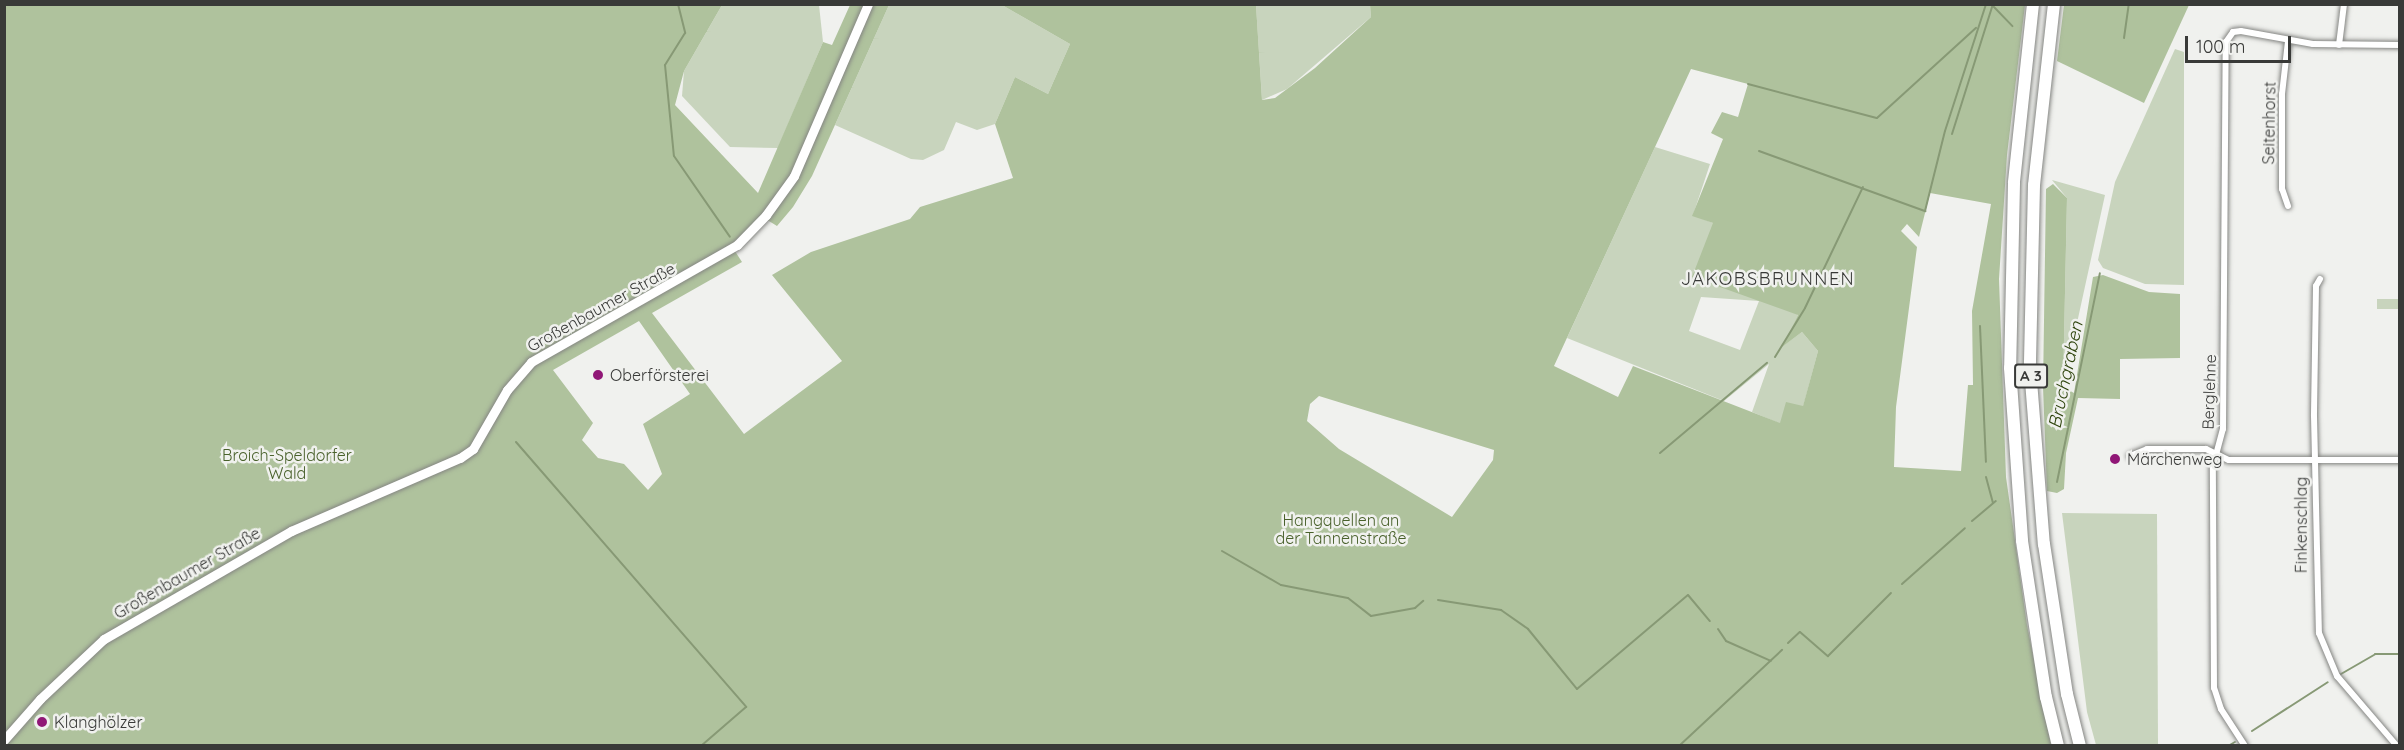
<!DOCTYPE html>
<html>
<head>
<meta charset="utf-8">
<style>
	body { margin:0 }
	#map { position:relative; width:2404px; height:750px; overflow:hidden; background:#f0f1ee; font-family:Quicksand,sans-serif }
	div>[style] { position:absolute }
	.green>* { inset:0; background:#c8d4bd }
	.forest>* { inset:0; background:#afc29d }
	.stream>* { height:2px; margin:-1px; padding:0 1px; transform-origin:1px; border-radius:1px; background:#879975 }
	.roads { filter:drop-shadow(0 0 2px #858683) drop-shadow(0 0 2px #858683) }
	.street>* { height:6px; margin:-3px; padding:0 3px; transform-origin:3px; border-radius:3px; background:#fff }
	.secondary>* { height:9px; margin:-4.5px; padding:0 4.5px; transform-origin:4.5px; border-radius:4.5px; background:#fff }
	.highway>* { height:12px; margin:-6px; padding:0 6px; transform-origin:6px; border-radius:6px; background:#fff }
	.dots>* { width:16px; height:16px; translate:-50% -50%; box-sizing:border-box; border:3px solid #f0f1ee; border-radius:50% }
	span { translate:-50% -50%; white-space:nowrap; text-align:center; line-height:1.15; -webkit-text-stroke:5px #f0f1ee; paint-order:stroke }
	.shield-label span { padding:2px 4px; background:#f0f1ee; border:2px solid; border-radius:4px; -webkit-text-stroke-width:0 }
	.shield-label { font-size:15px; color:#393a38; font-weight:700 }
	.street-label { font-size:16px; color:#393a38 }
	.poi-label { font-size:16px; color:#393a38 }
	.left { translate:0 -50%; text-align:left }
	.park-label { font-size:16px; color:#49612b }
	.neighbourhood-label { font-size:18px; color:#393a38; letter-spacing:1.5px }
	.water-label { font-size:18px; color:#2d430b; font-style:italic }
	.frame { position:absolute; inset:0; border:6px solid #393a38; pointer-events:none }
	.scale { position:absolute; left:2185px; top:36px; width:106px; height:27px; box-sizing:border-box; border:3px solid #393a38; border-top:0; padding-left:8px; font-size:18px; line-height:21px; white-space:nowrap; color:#393a38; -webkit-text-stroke:4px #f0f1ee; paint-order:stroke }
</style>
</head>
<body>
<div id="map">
	<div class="green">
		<div style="clip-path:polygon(722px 5px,819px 5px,823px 42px,778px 148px,730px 147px,682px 96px,684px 71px)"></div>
		<div style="clip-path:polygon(889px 5px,1002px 5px,1070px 44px,1048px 94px,1015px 77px,995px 124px,977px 130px,956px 122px,944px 150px,923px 160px,911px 159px,835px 125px)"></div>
		<div style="clip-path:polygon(1256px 5px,1370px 5px,1371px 17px,1287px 89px,1262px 100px)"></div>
		<div style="clip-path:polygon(2175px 49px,2184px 52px,2184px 285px,2145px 284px,2103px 268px,2098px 260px,2115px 182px)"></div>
		<div style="clip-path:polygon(evenodd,1655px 147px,1710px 164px,1693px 215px,1713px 223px,1798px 315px,1783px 346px,1802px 332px,1818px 351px,1803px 407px,1781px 424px,1752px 412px,1769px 364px,1724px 401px,1567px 338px,1655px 147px,1701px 297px,1759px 301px,1740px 350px,1689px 331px,1701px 297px)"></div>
		<div style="clip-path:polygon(2052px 180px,2105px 195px,2063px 387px,2067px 198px)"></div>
		<div style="clip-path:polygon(2377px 299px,2399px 299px,2399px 309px,2377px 309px)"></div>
		<div style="clip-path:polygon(2062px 513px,2157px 514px,2158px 745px,2096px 745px,2087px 712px)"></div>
	</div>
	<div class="forest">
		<div style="clip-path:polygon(evenodd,4px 5px,722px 5px,684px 71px,675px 105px,758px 193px,823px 42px,832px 45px,850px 5px,889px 5px,812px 176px,793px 207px,777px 226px,761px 216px,731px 245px,742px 262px,652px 313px,744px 434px,842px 361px,772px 275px,811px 252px,910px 219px,920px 207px,1013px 178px,995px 124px,1015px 77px,1048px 94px,1070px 44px,1002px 5px,1256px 5px,1262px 100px,1275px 98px,1315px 68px,1371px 17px,1370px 5px,2025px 5px,2007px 155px,1999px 279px,2006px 477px,2027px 625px,2051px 745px,5px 745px,4px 5px,1691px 69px,1748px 84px,1738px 117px,1722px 112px,1711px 133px,1723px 139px,1692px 216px,1713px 223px,1692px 277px,1798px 315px,1782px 347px,1802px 332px,1818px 351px,1803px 406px,1786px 402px,1780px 423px,1633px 366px,1618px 397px,1554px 366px,1691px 69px,4px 5px,1930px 193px,1991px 204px,1972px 311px,1973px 385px,1968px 385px,1961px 471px,1894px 467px,1896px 407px,1917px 247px,1901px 231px,1907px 224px,1919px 237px,1930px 193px,4px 5px,639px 321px,690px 394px,643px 424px,662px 474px,648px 490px,624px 464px,598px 458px,582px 440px,593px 423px,553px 370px,639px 321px,4px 5px,1319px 396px,1494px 450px,1493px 460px,1452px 517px,1339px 449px,1307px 421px,1310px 404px,1319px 396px)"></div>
		<div style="clip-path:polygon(2064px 5px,2189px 5px,2144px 103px,2057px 61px)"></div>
		<div style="clip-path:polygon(2053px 184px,2067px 198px,2063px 387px,2074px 393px,2093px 277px,2103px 275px,2149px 292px,2180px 294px,2180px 358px,2120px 359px,2120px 399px,2078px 398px,2066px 453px,2064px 489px,2057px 493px,2047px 491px,2043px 387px,2046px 189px)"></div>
	</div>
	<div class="stream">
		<div style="left:678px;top:4px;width:30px;rotate:76deg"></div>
		<div style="left:685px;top:33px;width:38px;rotate:122deg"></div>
		<div style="left:665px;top:65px;width:91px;rotate:84.4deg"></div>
		<div style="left:674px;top:156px;width:98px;rotate:55.3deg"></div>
		<div style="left:1993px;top:6px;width:28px;rotate:46deg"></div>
		<div style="left:2124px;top:38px;width:34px;rotate:-82deg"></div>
		<div style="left:1748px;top:84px;width:133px;rotate:14.8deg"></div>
		<div style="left:1877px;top:118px;width:134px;rotate:-42.3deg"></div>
		<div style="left:1952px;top:134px;width:136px;rotate:-72.5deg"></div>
		<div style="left:1759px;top:151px;width:177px;rotate:19.9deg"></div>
		<div style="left:1925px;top:211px;width:82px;rotate:-76deg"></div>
		<div style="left:1945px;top:131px;width:133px;rotate:-72.1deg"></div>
		<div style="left:1980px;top:326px;width:136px;rotate:87.5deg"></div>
		<div style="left:1775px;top:357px;width:57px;rotate:-58.5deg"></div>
		<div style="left:1805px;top:308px;width:134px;rotate:-64.4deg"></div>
		<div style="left:516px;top:442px;width:351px;rotate:49deg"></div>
		<div style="left:746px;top:707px;width:60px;rotate:139.1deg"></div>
		<div style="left:1660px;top:453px;width:140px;rotate:-40.1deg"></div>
		<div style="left:1986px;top:477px;width:27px;rotate:75deg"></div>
		<div style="left:2057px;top:482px;width:213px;rotate:-78.4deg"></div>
		<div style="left:1972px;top:521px;width:31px;rotate:-40deg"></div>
		<div style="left:1222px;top:551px;width:68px;rotate:30deg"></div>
		<div style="left:1281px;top:585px;width:68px;rotate:11deg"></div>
		<div style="left:1348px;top:598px;width:29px;rotate:38deg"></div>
		<div style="left:1371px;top:616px;width:45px;rotate:-10.3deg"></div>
		<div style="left:1415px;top:608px;width:11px;rotate:-41deg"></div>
		<div style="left:1902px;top:584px;width:84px;rotate:-41.6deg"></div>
		<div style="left:1438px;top:600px;width:64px;rotate:9deg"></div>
		<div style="left:1501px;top:610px;width:33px;rotate:35deg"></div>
		<div style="left:1528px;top:629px;width:77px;rotate:50.8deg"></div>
		<div style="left:1577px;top:689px;width:145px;rotate:-40.3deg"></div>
		<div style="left:1688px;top:595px;width:34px;rotate:50deg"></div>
		<div style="left:1718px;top:629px;width:14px;rotate:56deg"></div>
		<div style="left:1726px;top:641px;width:49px;rotate:24deg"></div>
		<div style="left:1788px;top:643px;width:16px;rotate:-43deg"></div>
		<div style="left:1800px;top:632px;width:37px;rotate:41deg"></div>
		<div style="left:1828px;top:656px;width:89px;rotate:-45deg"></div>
		<div style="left:2341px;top:674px;width:39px;rotate:-30deg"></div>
		<div style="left:2375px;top:654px;width:25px"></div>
		<div style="left:2252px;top:731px;width:90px;rotate:-32.8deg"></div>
		<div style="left:1679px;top:746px;width:141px;rotate:-43deg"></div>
		<div style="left:2228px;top:746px;width:8px;rotate:-30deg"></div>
	</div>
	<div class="roads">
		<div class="street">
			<div style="left:2339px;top:45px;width:41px;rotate:-83deg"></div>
			<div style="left:2288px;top:206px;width:18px;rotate:-109deg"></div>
			<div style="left:2282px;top:189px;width:95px;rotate:-90deg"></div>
			<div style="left:2282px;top:94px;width:53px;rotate:-83.5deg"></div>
			<div style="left:2320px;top:279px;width:8px;rotate:120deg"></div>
			<div style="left:2316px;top:286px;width:130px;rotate:90.9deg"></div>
			<div style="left:2314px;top:416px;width:217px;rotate:88.7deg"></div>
			<div style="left:2319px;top:633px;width:47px;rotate:67.3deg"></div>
			<div style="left:2337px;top:676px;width:92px;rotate:49.4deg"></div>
			<div style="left:2130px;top:456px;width:18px;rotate:-22deg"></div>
			<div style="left:2147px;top:449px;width:59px"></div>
			<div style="left:2206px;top:449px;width:25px;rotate:26deg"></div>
			<div style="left:2229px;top:460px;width:171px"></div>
			<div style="left:2245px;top:746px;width:44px;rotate:-123deg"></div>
			<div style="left:2221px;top:709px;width:22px;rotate:-108deg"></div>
			<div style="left:2214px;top:688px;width:222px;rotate:-90.3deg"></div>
			<div style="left:2213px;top:466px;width:38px;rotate:-75deg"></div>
			<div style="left:2223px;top:429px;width:387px;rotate:-89.6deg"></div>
			<div style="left:2226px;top:42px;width:12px;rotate:-55deg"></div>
			<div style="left:2233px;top:32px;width:8px;rotate:-7deg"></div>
			<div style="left:2241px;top:31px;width:73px;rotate:10.2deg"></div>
			<div style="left:2313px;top:44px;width:87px;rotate:0.7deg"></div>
		</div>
		<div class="secondary">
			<div style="left:4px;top:740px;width:55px;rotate:-48.7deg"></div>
			<div style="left:40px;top:699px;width:88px;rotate:-43.2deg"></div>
			<div style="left:104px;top:639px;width:216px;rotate:-30deg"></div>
			<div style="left:291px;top:531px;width:184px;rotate:-23.4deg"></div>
			<div style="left:460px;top:458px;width:16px;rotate:-35deg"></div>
			<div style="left:473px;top:449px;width:68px;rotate:-60deg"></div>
			<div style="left:507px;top:390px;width:37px;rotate:-49deg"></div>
			<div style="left:531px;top:362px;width:237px;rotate:-29.6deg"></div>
			<div style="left:737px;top:245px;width:42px;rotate:-46deg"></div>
			<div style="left:766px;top:215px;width:48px;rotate:-54.3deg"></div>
			<div style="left:794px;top:176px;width:187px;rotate:-66.7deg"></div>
		</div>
		<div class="highway">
			<div style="left:2033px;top:4px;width:180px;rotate:96.1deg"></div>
			<div style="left:2014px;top:183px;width:185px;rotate:91.2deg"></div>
			<div style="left:2010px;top:368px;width:173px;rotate:86deg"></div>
			<div style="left:2022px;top:541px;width:158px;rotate:81.3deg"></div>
			<div style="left:2046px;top:697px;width:50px;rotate:76.2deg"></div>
			<div style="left:2054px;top:4px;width:182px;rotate:96.3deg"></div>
			<div style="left:2034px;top:185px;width:183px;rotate:91.3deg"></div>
			<div style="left:2030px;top:368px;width:177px;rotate:85.5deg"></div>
			<div style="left:2044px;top:544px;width:152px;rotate:81.3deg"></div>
			<div style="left:2067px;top:694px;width:54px;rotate:76deg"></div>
		</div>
	</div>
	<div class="dots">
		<div style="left:598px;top:375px;background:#901776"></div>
		<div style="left:2115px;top:459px;background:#901776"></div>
		<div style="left:42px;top:722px;background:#901776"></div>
	</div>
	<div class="shield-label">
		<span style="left:2031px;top:376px">A 3</span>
	</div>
	<div class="street-label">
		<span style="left:2269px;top:123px;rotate:-89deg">Seitenhorst</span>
		<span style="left:601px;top:307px;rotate:-29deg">Großenbaumer Straße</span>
		<span style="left:2209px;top:392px;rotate:-88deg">Berglehne</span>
		<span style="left:2301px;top:525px;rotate:-90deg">Finkenschlag</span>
		<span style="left:187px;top:573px;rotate:-30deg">Großenbaumer Straße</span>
	</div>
	<div class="poi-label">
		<span class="left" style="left:610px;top:375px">Oberförsterei</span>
		<span class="left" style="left:2127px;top:459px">Märchenweg</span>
		<span class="left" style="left:54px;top:722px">Klanghölzer</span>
	</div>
	<div class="park-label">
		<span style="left:287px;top:464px">Broich-Speldorfer<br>Wald</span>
		<span style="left:1341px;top:529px">Hangquellen an<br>der Tannenstraße</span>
	</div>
	<div class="neighbourhood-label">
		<span style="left:1768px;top:279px">JAKOBSBRUNNEN</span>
	</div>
	<div class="water-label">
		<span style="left:2066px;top:375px;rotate:-78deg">Bruchgraben</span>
	</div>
	<div class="frame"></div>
	<div class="scale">100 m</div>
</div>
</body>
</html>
